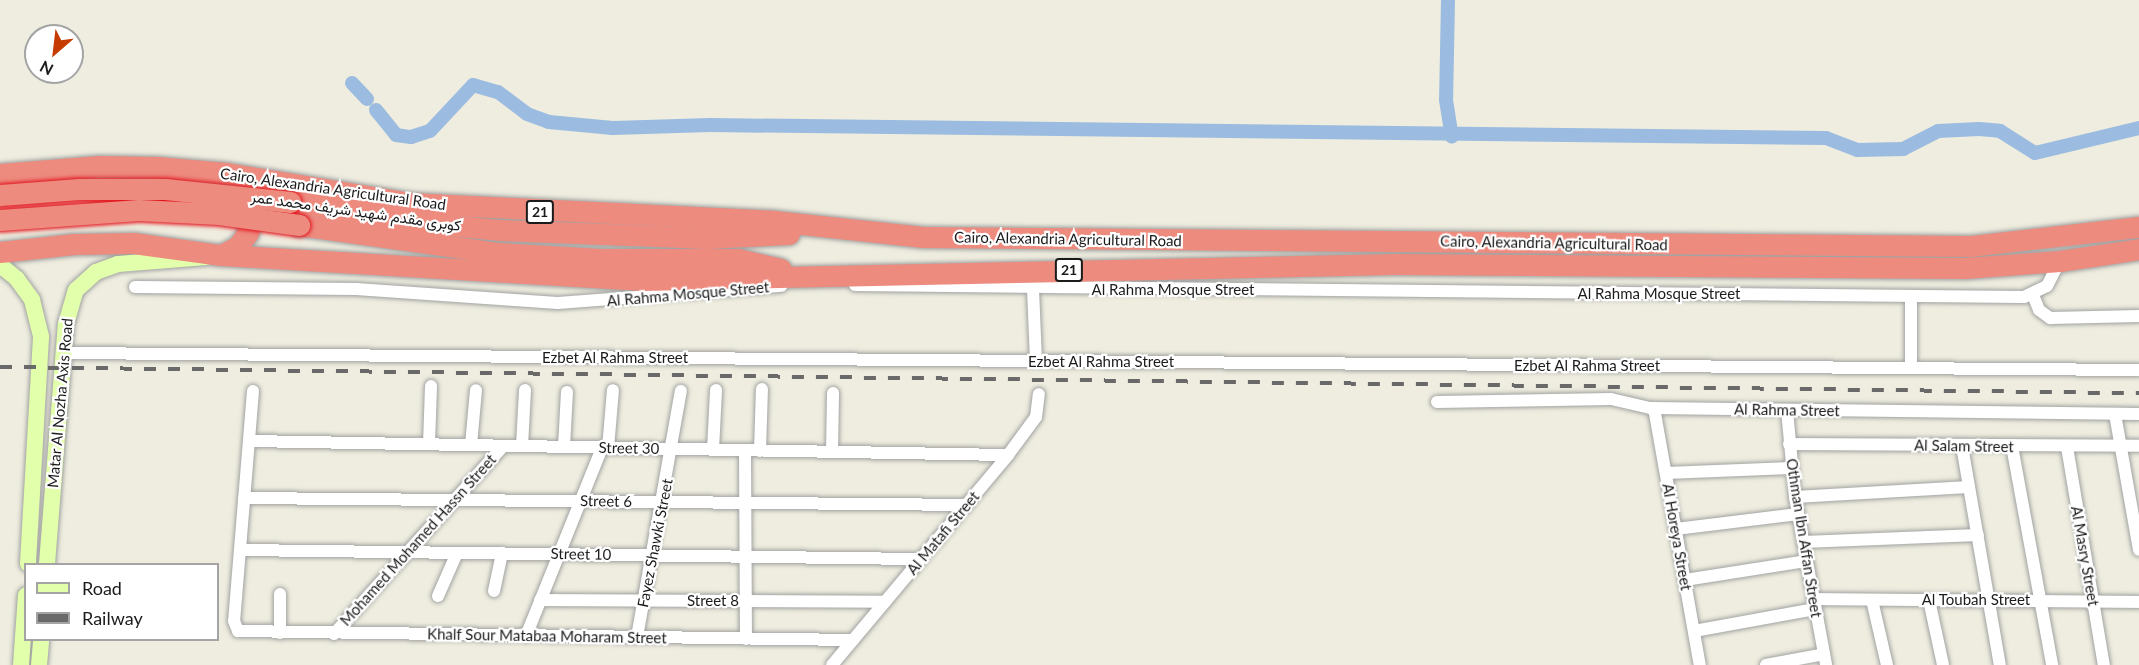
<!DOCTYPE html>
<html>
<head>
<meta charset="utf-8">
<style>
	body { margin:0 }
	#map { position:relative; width:2139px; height:665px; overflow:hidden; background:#eeeddf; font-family:Lato,Vazirmatn,sans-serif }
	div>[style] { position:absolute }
	.canal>* { height:14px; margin:-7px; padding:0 7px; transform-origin:7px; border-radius:7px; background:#9bbce0 }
	.roads { filter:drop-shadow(0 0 2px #a2a2a2) drop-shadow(0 0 2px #a2a2a2) }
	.street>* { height:12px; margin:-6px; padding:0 6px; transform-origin:6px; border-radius:6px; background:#fff }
	.secondary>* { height:16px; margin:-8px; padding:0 8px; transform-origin:8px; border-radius:8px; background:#e2ffac }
	.highway>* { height:21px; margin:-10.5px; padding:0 10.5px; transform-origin:10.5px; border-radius:10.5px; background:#ed8b7f }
	.rail>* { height:4px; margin-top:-2px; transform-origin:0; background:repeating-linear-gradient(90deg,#696969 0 12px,transparent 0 24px) }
	.bridges { filter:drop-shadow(0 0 2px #e3151e) drop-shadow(0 0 2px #e3151e) }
	.highway-bridge>* { height:21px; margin:-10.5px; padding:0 10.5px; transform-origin:10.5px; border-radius:10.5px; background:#ed8b7f }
	span { translate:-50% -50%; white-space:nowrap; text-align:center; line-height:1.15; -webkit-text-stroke:4.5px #fff; paint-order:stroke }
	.shield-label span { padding:2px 4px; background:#fff; border:2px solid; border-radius:4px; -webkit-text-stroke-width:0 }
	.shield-label { font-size:14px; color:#1b1b1b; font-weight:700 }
	.street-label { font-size:15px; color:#1b1b1b }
	.legend { position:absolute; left:24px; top:563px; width:195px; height:78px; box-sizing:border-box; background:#fff; border:2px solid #a4a4a4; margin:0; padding:8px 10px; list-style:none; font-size:18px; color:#1b1b1b }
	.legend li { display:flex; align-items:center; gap:12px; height:30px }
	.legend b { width:30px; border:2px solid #a4a4a4 }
	.north { position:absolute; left:24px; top:24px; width:60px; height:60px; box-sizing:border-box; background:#fff; border:2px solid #a4a4a4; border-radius:50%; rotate:208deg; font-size:16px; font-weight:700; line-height:24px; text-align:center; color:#1b1b1b }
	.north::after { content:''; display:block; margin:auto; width:21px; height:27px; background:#c63b00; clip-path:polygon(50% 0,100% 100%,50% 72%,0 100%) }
</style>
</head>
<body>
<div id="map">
	<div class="canal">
		<div style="left:1448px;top:0;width:100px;rotate:91.1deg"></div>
		<div style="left:1446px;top:100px;width:37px;rotate:81deg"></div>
		<div style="left:352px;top:83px;width:22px;rotate:47deg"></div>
		<div style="left:376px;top:110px;width:32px;rotate:51deg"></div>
		<div style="left:396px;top:135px;width:15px;rotate:8deg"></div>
		<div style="left:411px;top:137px;width:20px;rotate:-18deg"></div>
		<div style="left:430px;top:131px;width:63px;rotate:-46.9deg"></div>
		<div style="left:473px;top:85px;width:26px;rotate:16deg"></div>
		<div style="left:498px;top:92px;width:36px;rotate:37deg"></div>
		<div style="left:527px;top:114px;width:23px;rotate:20deg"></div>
		<div style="left:549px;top:122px;width:64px;rotate:5.4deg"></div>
		<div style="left:613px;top:128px;width:97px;rotate:-1.8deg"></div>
		<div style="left:710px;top:125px;width:1116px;rotate:0.67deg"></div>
		<div style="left:1826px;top:138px;width:33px;rotate:21deg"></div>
		<div style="left:1857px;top:150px;width:46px;rotate:-1.2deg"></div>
		<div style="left:1903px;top:149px;width:39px;rotate:-27deg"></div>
		<div style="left:1938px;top:131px;width:41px;rotate:-2.8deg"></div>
		<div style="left:1979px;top:129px;width:21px;rotate:5deg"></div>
		<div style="left:2000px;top:131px;width:41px;rotate:32.2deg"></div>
		<div style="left:2035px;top:153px;width:107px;rotate:-13.5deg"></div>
	</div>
	<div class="roads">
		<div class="street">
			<div style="left:855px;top:285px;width:1169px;rotate:0.59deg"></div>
			<div style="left:2024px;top:297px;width:25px;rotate:-26deg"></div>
			<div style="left:2047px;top:286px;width:28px;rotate:-63deg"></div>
			<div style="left:135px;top:287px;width:221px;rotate:0.5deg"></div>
			<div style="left:356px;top:289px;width:202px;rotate:4deg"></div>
			<div style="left:558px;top:303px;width:224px;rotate:-4.4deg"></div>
			<div style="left:1033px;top:289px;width:72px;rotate:87.6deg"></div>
			<div style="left:2033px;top:295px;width:16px;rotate:68deg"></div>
			<div style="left:2039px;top:310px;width:14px;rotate:36deg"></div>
			<div style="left:2050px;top:318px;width:89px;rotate:-1.3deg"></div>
			<div style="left:64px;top:353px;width:2075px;rotate:0.47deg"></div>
			<div style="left:1911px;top:368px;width:72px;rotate:-90deg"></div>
			<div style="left:253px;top:391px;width:231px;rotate:94.7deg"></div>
			<div style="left:234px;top:621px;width:11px;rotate:68deg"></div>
			<div style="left:238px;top:631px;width:615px;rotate:0.84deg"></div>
			<div style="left:1437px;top:402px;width:174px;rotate:-1deg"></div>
			<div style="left:1611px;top:399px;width:40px;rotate:13deg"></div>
			<div style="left:1650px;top:408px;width:489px;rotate:0.7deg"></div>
			<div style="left:1654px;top:408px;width:261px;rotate:79.9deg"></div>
			<div style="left:1787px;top:410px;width:87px;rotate:84.7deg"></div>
			<div style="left:1795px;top:497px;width:171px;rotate:79.5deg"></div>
			<div style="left:2115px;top:414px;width:138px;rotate:80deg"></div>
			<div style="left:249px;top:441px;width:759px;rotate:1.06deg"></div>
			<div style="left:429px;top:444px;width:58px;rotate:-88deg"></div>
			<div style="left:1789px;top:444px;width:350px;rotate:0.3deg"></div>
			<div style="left:471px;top:445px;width:55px;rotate:-84.8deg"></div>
			<div style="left:522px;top:446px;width:56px;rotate:-86.9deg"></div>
			<div style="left:1962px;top:446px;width:222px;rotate:80.2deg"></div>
			<div style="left:2012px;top:446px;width:223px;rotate:79.6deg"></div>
			<div style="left:564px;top:447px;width:55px;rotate:-86.9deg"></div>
			<div style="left:2067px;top:447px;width:221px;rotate:80.4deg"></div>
			<div style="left:608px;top:448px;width:58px;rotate:-85.1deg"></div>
			<div style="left:713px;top:450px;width:60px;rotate:-87.1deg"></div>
			<div style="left:745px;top:450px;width:189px;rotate:89.7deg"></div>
			<div style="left:760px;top:451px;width:62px;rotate:-88.2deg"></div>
			<div style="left:832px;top:452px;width:59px;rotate:-89deg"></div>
			<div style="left:1666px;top:473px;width:125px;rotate:-2.3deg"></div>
			<div style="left:1795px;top:497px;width:174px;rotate:-3.3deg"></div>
			<div style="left:244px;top:498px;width:723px;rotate:0.55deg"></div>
			<div style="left:1676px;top:529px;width:123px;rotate:-7deg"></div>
			<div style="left:1803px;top:542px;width:175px;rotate:-2.3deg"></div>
			<div style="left:240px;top:550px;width:681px;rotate:0.76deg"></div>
			<div style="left:1685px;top:580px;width:122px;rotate:-8.9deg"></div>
			<div style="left:494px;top:591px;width:39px;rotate:-78deg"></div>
			<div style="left:438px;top:596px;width:47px;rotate:-66.2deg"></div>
			<div style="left:1813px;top:599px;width:326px;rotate:0.5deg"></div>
			<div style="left:540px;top:600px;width:345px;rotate:0.3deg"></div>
			<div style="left:1872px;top:600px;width:67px;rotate:77deg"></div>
			<div style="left:1929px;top:600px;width:66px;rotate:77.8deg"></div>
			<div style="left:1694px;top:631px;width:123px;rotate:-10.3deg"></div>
			<div style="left:280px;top:633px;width:39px;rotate:-90deg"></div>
			<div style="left:334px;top:634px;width:253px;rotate:-48deg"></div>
			<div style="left:526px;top:636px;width:203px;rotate:-68deg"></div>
			<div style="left:637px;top:637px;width:250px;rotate:-79.9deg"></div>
			<div style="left:832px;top:665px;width:274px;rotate:-50deg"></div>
			<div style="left:1008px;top:455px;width:47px;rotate:-53.6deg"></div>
			<div style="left:1036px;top:417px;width:23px;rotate:-83deg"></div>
			<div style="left:1766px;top:665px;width:59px;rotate:-10.7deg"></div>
		</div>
		<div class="secondary">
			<div style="left:0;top:265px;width:22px;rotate:39deg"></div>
			<div style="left:17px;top:279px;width:26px;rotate:54deg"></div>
			<div style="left:32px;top:300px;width:38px;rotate:76deg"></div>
			<div style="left:41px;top:337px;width:227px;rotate:93.3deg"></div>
			<div style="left:47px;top:564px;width:241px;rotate:-85.5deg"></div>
			<div style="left:66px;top:324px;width:35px;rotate:-74deg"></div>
			<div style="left:76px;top:290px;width:27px;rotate:-42deg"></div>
			<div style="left:96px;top:272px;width:23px;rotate:-20deg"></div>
			<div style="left:118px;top:264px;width:88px;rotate:-4.5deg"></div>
			<div style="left:21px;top:665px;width:70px;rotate:-85.9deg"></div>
			<div style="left:39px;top:665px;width:25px;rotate:-85deg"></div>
		</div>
		<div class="highway">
			<div style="left:0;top:174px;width:99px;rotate:-4.6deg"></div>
			<div style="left:99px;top:166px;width:58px;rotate:1deg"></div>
			<div style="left:157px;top:167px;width:70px;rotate:4.9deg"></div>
			<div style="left:227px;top:173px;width:185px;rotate:9.3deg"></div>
			<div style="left:410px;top:203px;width:364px;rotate:2.8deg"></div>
			<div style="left:774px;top:221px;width:150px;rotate:6.1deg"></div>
			<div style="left:923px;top:237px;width:1048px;rotate:0.49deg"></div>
			<div style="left:1971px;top:246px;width:169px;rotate:-6.5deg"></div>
			<div style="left:290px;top:202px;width:127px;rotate:9.1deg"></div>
			<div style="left:415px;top:222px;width:84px;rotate:5.4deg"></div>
			<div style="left:499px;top:230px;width:207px;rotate:2.2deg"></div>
			<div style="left:706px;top:238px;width:83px;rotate:-2.8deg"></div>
			<div style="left:299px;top:225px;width:202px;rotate:8deg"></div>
			<div style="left:499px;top:253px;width:102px;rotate:3.4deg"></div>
			<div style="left:601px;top:259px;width:137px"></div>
			<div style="left:738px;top:259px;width:44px;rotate:13.1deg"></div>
			<div style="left:0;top:252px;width:74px;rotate:-6.2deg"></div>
			<div style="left:74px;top:244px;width:59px;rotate:-1deg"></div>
			<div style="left:133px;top:243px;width:89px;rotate:7.8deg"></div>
			<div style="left:221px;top:255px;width:423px;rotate:3.4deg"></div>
			<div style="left:643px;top:280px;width:750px;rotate:-1.22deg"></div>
			<div style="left:1393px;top:264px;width:572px;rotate:0.4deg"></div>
			<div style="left:1965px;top:268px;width:95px;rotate:-4.2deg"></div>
			<div style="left:2060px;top:261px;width:80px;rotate:-8.6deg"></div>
			<div style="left:221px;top:255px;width:18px;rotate:-27deg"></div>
			<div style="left:237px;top:247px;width:18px;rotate:-52deg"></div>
			<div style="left:248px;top:233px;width:31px;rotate:-83deg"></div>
		</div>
	</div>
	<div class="rail">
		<div style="left:0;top:367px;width:2139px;rotate:0.7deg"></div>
	</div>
	<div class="bridges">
		<div class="highway-bridge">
			<div style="left:0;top:195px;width:79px;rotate:-4.3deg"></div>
			<div style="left:79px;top:189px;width:86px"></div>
			<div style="left:165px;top:189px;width:126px;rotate:5.9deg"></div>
			<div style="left:0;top:220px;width:139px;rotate:-4.1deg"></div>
			<div style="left:139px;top:210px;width:80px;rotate:2.9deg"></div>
			<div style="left:219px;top:214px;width:81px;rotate:7.8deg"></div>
		</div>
	</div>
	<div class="shield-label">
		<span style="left:540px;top:212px">21</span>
		<span style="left:1069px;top:270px">21</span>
	</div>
	<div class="street-label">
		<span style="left:333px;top:189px;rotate:8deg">Cairo, Alexandria Agricultural Road</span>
		<span style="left:356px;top:211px;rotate:8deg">كوبرى مقدم شهيد شريف محمد عمر</span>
		<span style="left:1068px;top:239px;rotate:1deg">Cairo, Alexandria Agricultural Road</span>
		<span style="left:1554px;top:243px;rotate:1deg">Cairo, Alexandria Agricultural Road</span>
		<span style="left:1173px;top:290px">Al Rahma Mosque Street</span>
		<span style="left:688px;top:294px;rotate:-5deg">Al Rahma Mosque Street</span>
		<span style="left:1659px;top:294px">Al Rahma Mosque Street</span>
		<span style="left:615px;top:358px">Ezbet Al Rahma Street</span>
		<span style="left:1101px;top:362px">Ezbet Al Rahma Street</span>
		<span style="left:1587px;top:366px">Ezbet Al Rahma Street</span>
		<span style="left:60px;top:403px;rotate:-85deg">Matar Al Nozha Axis Road</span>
		<span style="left:1787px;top:410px;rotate:1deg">Al Rahma Street</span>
		<span style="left:1964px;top:446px;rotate:1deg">Al Salam Street</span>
		<span style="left:629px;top:448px;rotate:1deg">Street 30</span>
		<span style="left:606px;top:501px;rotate:1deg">Street 6</span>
		<span style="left:943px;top:533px;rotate:-50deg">Al Matafi Street</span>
		<span style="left:1677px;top:537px;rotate:80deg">Al Horeya Street</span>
		<span style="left:1804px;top:538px;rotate:81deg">Othman Ibn Affan Street</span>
		<span style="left:418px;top:540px;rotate:-48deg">Mohamed Mohamed Hassn Street</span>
		<span style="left:655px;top:543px;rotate:-79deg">Fayez Shawki Street</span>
		<span style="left:581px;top:554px;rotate:1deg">Street 10</span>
		<span style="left:2085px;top:556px;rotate:80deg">Al Masry Street</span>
		<span style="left:1976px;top:600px">Al Toubah Street</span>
		<span style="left:713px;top:601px">Street 8</span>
		<span style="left:547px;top:636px;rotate:1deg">Khalf Sour Matabaa Moharam Street</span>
	</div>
	<ul class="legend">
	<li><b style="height:8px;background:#e2ffac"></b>Road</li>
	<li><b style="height:8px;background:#696969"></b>Railway</li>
	</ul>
	<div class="north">N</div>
</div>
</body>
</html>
